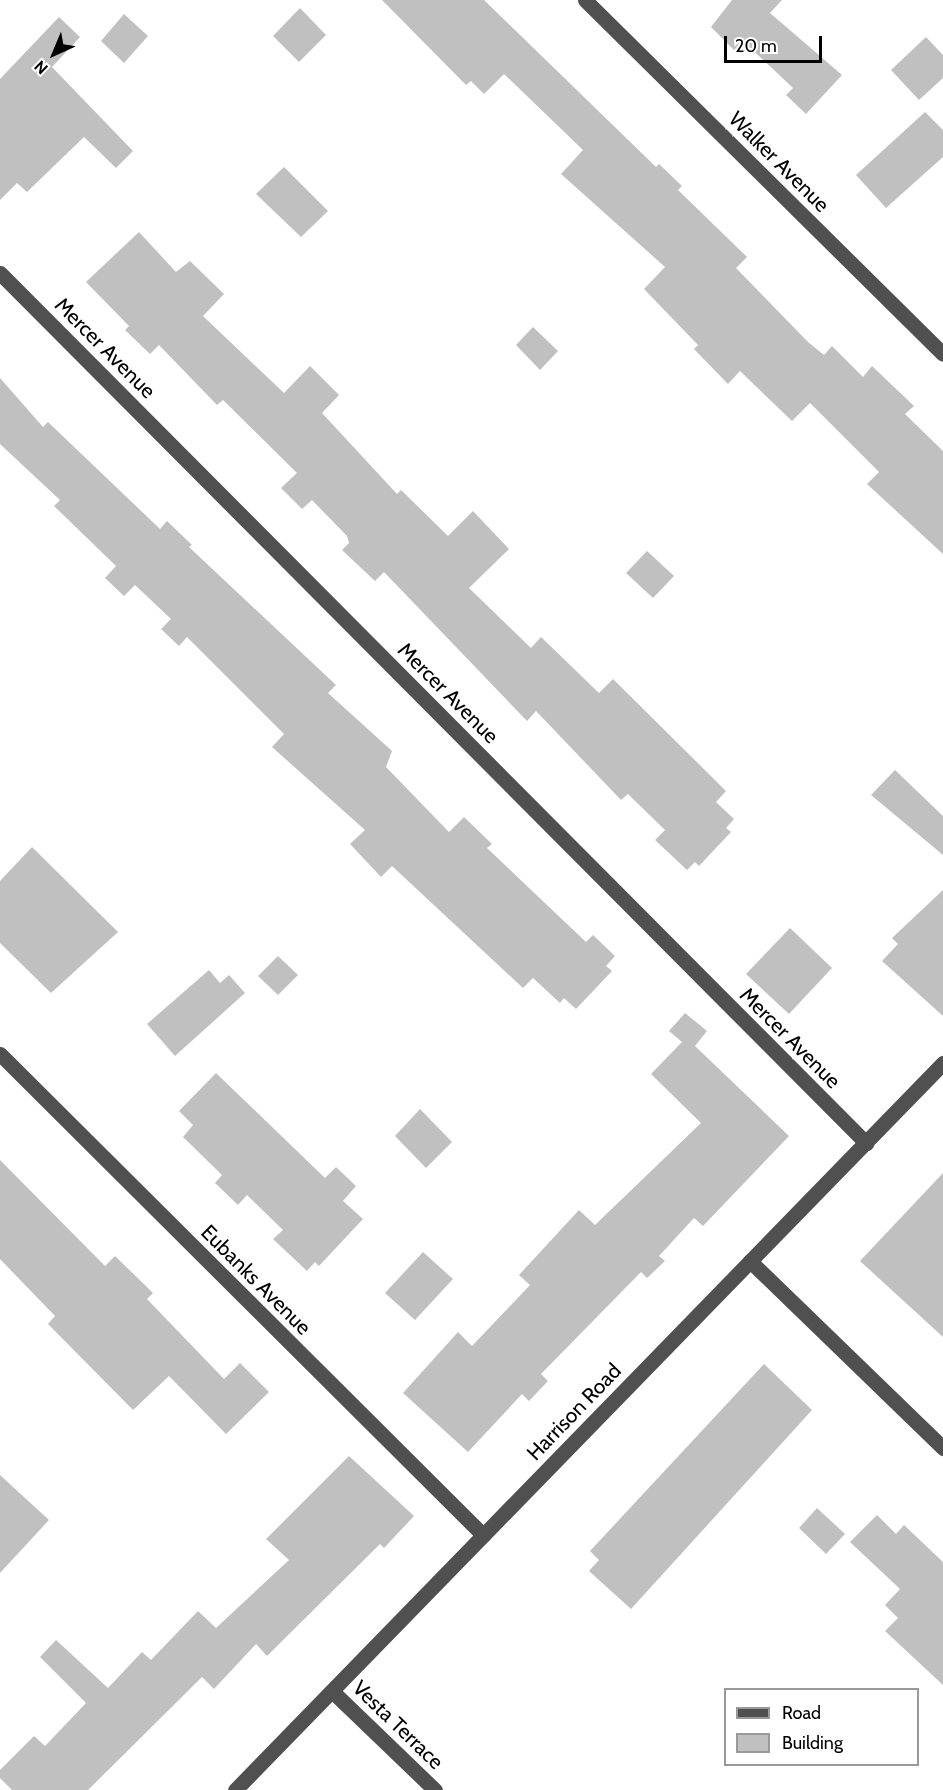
<!DOCTYPE html>
<html>
<head>
<meta charset="utf-8">
<style>
	body { margin:0 }
	#map { position:relative; width:943px; height:1790px; overflow:hidden; background:#fff; font-family:Cabin,sans-serif }
	div>[style] { position:absolute }
	.building>* { inset:0; background:#c0c0c0 }
	.minor>* { height:15px; margin:-7.5px; padding:0 7.5px; transform-origin:7.5px; border-radius:7.5px; background:#505050 }
	span { translate:-50% -50%; white-space:nowrap; text-align:center; line-height:1.15; -webkit-text-stroke:6px #fff; paint-order:stroke }
	.street-label { font-size:21px; color:#000 }
	.legend { position:absolute; left:724px; top:1688px; width:195px; height:78px; box-sizing:border-box; background:#fff; border:2px solid #999; margin:0; padding:8px 10px; list-style:none; font-size:18px; color:#000 }
	.legend li { display:flex; align-items:center; gap:12px; height:30px }
	.legend b { width:30px; border:2px solid #999 }
	.north { position:absolute; left:24px; top:24px; width:60px; height:60px; -webkit-text-stroke:4px #fff; paint-order:stroke; rotate:224deg; font-size:16px; font-weight:700; line-height:24px; text-align:center; color:#000 }
	.north::after { content:''; display:block; margin:auto; width:21px; height:27px; background:#000; clip-path:polygon(50% 0,100% 100%,50% 72%,0 100%) }
	.scale { position:absolute; left:724px; top:36px; width:98px; height:27px; box-sizing:border-box; border:3px solid #000; border-top:0; padding-left:8px; font-size:18px; line-height:21px; white-space:nowrap; color:#000; -webkit-text-stroke:4px #fff; paint-order:stroke }
</style>
</head>
<body>
<div id="map">
	<div class="building">
		<div style="clip-path:polygon(382px 0,484px 0,656px 167px,659px 164px,682px 186px,678px 190px,747px 257px,736px 268px,808px 342px,824px 355px,832px 346px,863px 377px,872px 366px,914px 406px,905px 414px,943px 451px,943px 554px,867px 484px,879px 472px,810px 403px,792px 421px,740px 371px,728px 384px,694px 349px,698px 345px,644px 289px,665px 267px,561px 174px,583px 150px,504px 74px,484px 94px,471px 81px,466px 85px)"></div>
		<div style="clip-path:polygon(732px 0,782px 0,770px 13px,842px 75px,806px 114px,786px 95px,793px 88px,743px 41px,734px 50px,711px 27px)"></div>
		<div style="clip-path:polygon(300px 8px,326px 35px,299px 62px,273px 36px)"></div>
		<div style="clip-path:polygon(124px 14px,148px 36px,124px 63px,101px 41px)"></div>
		<div style="clip-path:polygon(59px 17px,80px 37px,52px 67px,133px 151px,116px 168px,84px 137px,27px 192px,17px 183px,0 200px,0 79px)"></div>
		<div style="clip-path:polygon(926px 37px,943px 55px,943px 78px,919px 100px,891px 70px)"></div>
		<div style="clip-path:polygon(925px 112px,943px 130px,943px 157px,886px 208px,856px 175px)"></div>
		<div style="clip-path:polygon(284px 167px,328px 211px,301px 237px,256px 194px)"></div>
		<div style="clip-path:polygon(139px 232px,176px 272px,190px 261px,224px 294px,203px 316px,284px 393px,310px 366px,339px 395px,322px 413px,397px 494px,401px 490px,448px 536px,473px 511px,509px 549px,469px 588px,531px 648px,541px 637px,599px 693px,613px 679px,726px 791px,716px 802px,734px 819px,726px 828px,731px 832px,699px 866px,695px 862px,687px 870px,655px 840px,665px 830px,628px 794px,621px 800px,536px 711px,527px 721px,384px 572px,375px 581px,342px 550px,349px 543px,347px 536px,312px 500px,302px 509px,281px 488px,297px 473px,223px 400px,217px 405px,159px 345px,150px 354px,125px 330px,129px 326px,86px 282px)"></div>
		<div style="clip-path:polygon(533px 327px,558px 351px,540px 370px,516px 345px)"></div>
		<div style="clip-path:polygon(0 378px,43px 427px,48px 422px,160px 529px,167px 521px,192px 545px,189px 547px,336px 685px,328px 693px,392px 751px,386px 767px,449px 832px,464px 817px,492px 844px,487px 848px,586px 942px,593px 935px,615px 956px,606px 966px,612px 971px,576px 1009px,564px 998px,560px 1003px,533px 978px,523px 988px,392px 866px,381px 877px,350px 844px,365px 830px,272px 747px,284px 734px,187px 637px,179px 646px,161px 629px,171px 619px,135px 585px,124px 596px,105px 578px,116px 566px,54px 506px,60px 500px,0 444px)"></div>
		<div style="clip-path:polygon(647px 551px,674px 576px,653px 598px,626px 573px)"></div>
		<div style="clip-path:polygon(895px 770px,943px 816px,943px 855px,871px 795px)"></div>
		<div style="clip-path:polygon(32px 847px,118px 932px,51px 993px,0 943px,0 881px)"></div>
		<div style="clip-path:polygon(943px 890px,943px 1016px,882px 961px,898px 944px,892px 938px)"></div>
		<div style="clip-path:polygon(790px 928px,832px 968px,789px 1014px,746px 974px)"></div>
		<div style="clip-path:polygon(278px 956px,298px 975px,278px 995px,258px 976px)"></div>
		<div style="clip-path:polygon(209px 970px,220px 983px,229px 975px,245px 993px,175px 1056px,147px 1024px)"></div>
		<div style="clip-path:polygon(685px 1013px,707px 1031px,695px 1046px,789px 1136px,703px 1226px,694px 1218px,659px 1256px,665px 1261px,647px 1278px,641px 1272px,541px 1374px,548px 1381px,529px 1401px,522px 1394px,468px 1452px,403px 1393px,458px 1332px,472px 1346px,530px 1285px,519px 1275px,579px 1210px,595px 1225px,701px 1123px,651px 1074px,682px 1042px,669px 1031px)"></div>
		<div style="clip-path:polygon(216px 1073px,325px 1178px,336px 1167px,356px 1186px,343px 1201px,363px 1219px,319px 1266px,315px 1262px,307px 1271px,273px 1239px,283px 1230px,247px 1195px,238px 1205px,215px 1183px,222px 1175px,183px 1137px,193px 1125px,179px 1111px)"></div>
		<div style="clip-path:polygon(420px 1109px,452px 1142px,426px 1168px,395px 1136px)"></div>
		<div style="clip-path:polygon(0 1160px,105px 1266px,115px 1256px,153px 1293px,147px 1299px,224px 1379px,240px 1363px,269px 1392px,226px 1434px,169px 1376px,133px 1410px,48px 1324px,55px 1316px,0 1259px)"></div>
		<div style="clip-path:polygon(943px 1173px,943px 1337px,860px 1261px)"></div>
		<div style="clip-path:polygon(423px 1252px,453px 1279px,415px 1320px,385px 1293px)"></div>
		<div style="clip-path:polygon(764px 1364px,812px 1410px,631px 1609px,589px 1571px,599px 1560px,590px 1551px)"></div>
		<div style="clip-path:polygon(349px 1456px,414px 1516px,384px 1548px,380px 1544px,267px 1656px,256px 1644px,214px 1689px,202px 1677px,88px 1790px,12px 1790px,0 1778px,0 1770px,34px 1736px,45px 1746px,86px 1703px,40px 1657px,56px 1640px,108px 1688px,142px 1652px,151px 1660px,198px 1611px,216px 1628px,289px 1560px,266px 1539px)"></div>
		<div style="clip-path:polygon(0 1475px,49px 1520px,0 1573px)"></div>
		<div style="clip-path:polygon(817px 1508px,845px 1534px,826px 1554px,799px 1528px)"></div>
		<div style="clip-path:polygon(877px 1515px,896px 1534px,904px 1525px,943px 1562px,943px 1685px,885px 1631px,898px 1618px,885px 1605px,900px 1589px,850px 1542px)"></div>
	</div>
	<div class="minor">
		<div style="left:585px;top:0;width:503px;rotate:44.68deg"></div>
		<div style="left:0;top:273px;width:1228px;rotate:45.13deg"></div>
		<div style="left:0;top:1054px;width:682px;rotate:44.88deg"></div>
		<div style="left:750px;top:1261px;width:269px;rotate:44.1deg"></div>
		<div style="left:332px;top:1691px;width:143px;rotate:43.9deg"></div>
		<div style="left:235px;top:1790px;width:1015px;rotate:-45.76deg"></div>
	</div>
	<div class="street-label">
		<span style="left:779px;top:162px;rotate:45deg">Walker Avenue</span>
		<span style="left:105px;top:348px;rotate:45deg">Mercer Avenue</span>
		<span style="left:448px;top:693px;rotate:45deg">Mercer Avenue</span>
		<span style="left:790px;top:1038px;rotate:45deg">Mercer Avenue</span>
		<span style="left:256px;top:1280px;rotate:45deg">Eubanks Avenue</span>
		<span style="left:574px;top:1412px;rotate:-46deg">Harrison Road</span>
		<span style="left:398px;top:1725px;rotate:44deg">Vesta Terrace</span>
	</div>
	<ul class="legend">
	<li><b style="height:8px;background:#505050"></b>Road</li>
	<li><b style="height:16px;background:#c0c0c0"></b>Building</li>
	</ul>
	<div class="north">N</div>
	<div class="scale">20 m</div>
</div>
</body>
</html>
